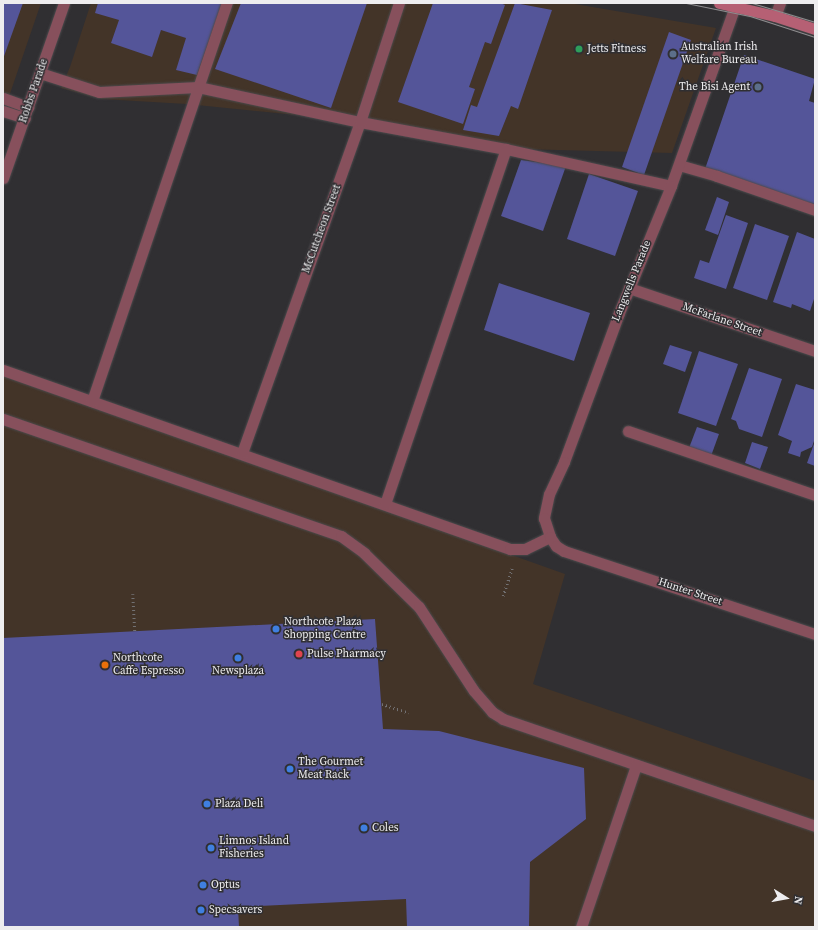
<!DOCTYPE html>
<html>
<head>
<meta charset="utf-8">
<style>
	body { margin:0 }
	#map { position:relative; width:818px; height:930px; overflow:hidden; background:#302f32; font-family:"Source Serif 4",serif }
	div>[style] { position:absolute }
	.commercial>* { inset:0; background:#433428 }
	.building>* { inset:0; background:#545599 }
	.path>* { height:2.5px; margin-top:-1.25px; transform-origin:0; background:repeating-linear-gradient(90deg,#727173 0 1px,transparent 0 4px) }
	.roads { filter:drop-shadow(0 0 1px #4b4a4c) drop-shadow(0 0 1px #4b4a4c) }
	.service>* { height:11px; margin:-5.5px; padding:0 5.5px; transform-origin:5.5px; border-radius:5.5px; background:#87505c }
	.minor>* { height:11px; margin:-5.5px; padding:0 5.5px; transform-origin:5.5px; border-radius:5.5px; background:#87505c }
	.secondary>* { height:11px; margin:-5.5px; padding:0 5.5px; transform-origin:5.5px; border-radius:5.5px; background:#b66074 }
	.tram>* { height:1px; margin:-0.5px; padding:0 0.5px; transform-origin:0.5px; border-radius:0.5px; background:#8e8d8f }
	.dots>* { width:11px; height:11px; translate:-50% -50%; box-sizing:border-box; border:2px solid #302f32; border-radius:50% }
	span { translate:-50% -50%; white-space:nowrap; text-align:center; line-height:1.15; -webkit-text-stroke:3px #302f32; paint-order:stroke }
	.poi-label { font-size:11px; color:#eeedef }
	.left { translate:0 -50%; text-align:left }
	.right { translate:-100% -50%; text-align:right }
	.street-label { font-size:11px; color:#eeedef }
	.frame { position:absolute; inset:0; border:4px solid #eeedef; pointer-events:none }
	.north { position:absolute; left:766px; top:878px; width:40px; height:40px; -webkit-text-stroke:3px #302f32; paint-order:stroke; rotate:101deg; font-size:11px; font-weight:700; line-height:16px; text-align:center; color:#eeedef }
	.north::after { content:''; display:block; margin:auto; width:14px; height:18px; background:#eeedef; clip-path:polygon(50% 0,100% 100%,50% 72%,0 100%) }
</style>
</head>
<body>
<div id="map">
	<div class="commercial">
		<div style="clip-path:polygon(3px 3px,41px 3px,3px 114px)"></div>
		<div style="clip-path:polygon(91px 3px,569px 3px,716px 28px,672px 153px,520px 149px,306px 116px,187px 104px,101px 99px,61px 88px,70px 67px)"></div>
		<div style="clip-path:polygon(3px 372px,87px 405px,565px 574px,533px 684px,815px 781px,815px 927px,3px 927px)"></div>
	</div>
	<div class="building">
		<div style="clip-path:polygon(3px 3px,23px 3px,3px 59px)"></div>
		<div style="clip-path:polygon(98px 3px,222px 3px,197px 75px,176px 70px,186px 38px,161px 30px,152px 57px,111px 43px,119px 20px,95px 13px)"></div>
		<div style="clip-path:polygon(241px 3px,367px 3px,331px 108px,215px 69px)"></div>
		<div style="clip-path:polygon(433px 3px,500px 3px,505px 5px,491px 44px,485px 42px,469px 87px,475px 89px,463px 124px,398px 102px)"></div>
		<div style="clip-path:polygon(515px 3px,552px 10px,518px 109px,511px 106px,499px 136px,463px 130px,471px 105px,477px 107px)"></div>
		<div style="clip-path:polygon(669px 32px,691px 40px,644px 175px,622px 167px)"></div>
		<div style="clip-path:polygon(744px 55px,815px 79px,809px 101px,815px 103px,815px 207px,705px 169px)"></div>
		<div style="clip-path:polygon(521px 160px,566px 166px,543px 231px,501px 216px)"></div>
		<div style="clip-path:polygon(589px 174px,638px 191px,615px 256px,567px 239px)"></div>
		<div style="clip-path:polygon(717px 197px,729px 202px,718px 235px,705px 230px)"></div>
		<div style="clip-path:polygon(726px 215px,748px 223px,726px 289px,694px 278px,700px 260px,709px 263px)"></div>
		<div style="clip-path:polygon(755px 224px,789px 236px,767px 300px,733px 288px)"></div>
		<div style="clip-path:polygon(797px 232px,815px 239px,815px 296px,810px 311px,792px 304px,791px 308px,773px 302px)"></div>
		<div style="clip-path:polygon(499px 283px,590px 313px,574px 361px,484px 330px)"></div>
		<div style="clip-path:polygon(670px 345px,692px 352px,685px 372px,663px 364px)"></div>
		<div style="clip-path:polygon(699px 351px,738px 364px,716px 426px,678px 413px)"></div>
		<div style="clip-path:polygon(749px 368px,782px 379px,762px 437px,739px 429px,736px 421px,731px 419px)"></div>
		<div style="clip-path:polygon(796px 384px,815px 390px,815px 438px,812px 447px,801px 452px,800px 457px,788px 453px,792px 441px,778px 435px)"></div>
		<div style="clip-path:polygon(697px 427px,719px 434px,711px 456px,689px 448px)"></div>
		<div style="clip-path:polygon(815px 441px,815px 466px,807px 463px)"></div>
		<div style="clip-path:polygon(752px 442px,768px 447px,760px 469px,745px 463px)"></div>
		<div style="clip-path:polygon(375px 619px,383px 729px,439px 731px,584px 768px,586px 819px,530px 862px,529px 927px,407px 927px,406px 899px,238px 907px,239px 927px,3px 927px,3px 638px)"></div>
	</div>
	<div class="path">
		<div style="left:133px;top:594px;width:37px;rotate:87deg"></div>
		<div style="left:503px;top:596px;width:29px;rotate:-72deg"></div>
		<div style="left:382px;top:704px;width:28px;rotate:18deg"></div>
	</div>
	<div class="roads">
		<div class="service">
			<div style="left:40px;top:73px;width:62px;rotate:17.9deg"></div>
			<div style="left:99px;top:92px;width:99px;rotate:-2.9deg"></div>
			<div style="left:198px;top:87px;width:166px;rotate:12.2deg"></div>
			<div style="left:360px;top:122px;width:148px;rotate:10.5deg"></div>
			<div style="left:506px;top:149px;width:169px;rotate:12.6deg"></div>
			<div style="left:3px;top:98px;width:27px;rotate:20deg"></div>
			<div style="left:3px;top:111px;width:23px;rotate:18deg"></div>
			<div style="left:679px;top:165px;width:40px;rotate:16deg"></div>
			<div style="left:717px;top:176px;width:104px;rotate:19.1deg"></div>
			<div style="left:3px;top:370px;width:538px;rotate:19.45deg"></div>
			<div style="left:510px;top:549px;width:15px"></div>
			<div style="left:525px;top:549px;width:28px;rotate:-26deg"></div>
			<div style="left:92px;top:401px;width:420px;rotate:-71.3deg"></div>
			<div style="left:3px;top:419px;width:358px;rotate:19.1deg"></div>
			<div style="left:341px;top:536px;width:29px;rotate:36deg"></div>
			<div style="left:364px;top:553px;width:77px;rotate:44.5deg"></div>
			<div style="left:419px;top:607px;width:100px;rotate:56.8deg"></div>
			<div style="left:474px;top:691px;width:28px;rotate:49deg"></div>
			<div style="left:492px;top:712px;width:13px;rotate:32deg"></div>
			<div style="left:503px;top:719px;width:330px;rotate:18.9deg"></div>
			<div style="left:628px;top:431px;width:198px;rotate:18.9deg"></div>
			<div style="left:385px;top:504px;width:375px;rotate:-71.2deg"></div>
			<div style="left:581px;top:927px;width:171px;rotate:-71.2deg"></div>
		</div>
		<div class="minor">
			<div style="left:735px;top:6px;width:191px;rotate:109.6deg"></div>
			<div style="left:671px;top:186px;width:137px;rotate:112.3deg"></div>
			<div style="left:619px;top:313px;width:159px;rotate:110.3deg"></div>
			<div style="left:564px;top:462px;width:35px;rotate:115deg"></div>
			<div style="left:549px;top:494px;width:25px;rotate:102deg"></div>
			<div style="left:544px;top:518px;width:20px;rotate:72deg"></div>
			<div style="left:550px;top:537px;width:11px;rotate:56deg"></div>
			<div style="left:556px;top:546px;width:9px;rotate:32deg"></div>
			<div style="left:564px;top:551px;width:264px;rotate:18.3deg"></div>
			<div style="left:775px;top:16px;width:14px;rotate:-69deg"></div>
			<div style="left:3px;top:178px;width:185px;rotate:-70.8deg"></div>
			<div style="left:629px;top:288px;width:196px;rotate:18.7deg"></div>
			<div style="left:242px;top:453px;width:351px;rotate:-70.4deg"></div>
			<div style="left:360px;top:122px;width:125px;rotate:-71.9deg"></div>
		</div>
		<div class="secondary">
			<div style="left:719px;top:3px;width:57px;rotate:13.1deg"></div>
			<div style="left:775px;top:16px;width:42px;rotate:18deg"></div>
		</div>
	</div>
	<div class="tram">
		<div style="left:686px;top:3px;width:65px;rotate:11.5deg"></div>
		<div style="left:750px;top:16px;width:68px;rotate:17.9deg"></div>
		<div style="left:752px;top:3px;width:66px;rotate:16.8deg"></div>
	</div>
	<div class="dots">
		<div style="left:579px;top:49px;background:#2e9e5b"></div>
		<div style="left:673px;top:54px;background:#5c6f8a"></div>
		<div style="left:758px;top:87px;background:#5c6f8a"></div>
		<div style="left:276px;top:629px;background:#3f7fe0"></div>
		<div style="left:299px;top:654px;background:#e0444e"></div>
		<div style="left:238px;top:658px;background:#3f7fe0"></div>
		<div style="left:105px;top:665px;background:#e8710a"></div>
		<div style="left:290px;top:769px;background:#3f7fe0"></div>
		<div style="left:207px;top:804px;background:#3f7fe0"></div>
		<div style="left:364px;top:828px;background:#3f7fe0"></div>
		<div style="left:211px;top:848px;background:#3f7fe0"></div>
		<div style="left:203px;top:885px;background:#3f7fe0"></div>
		<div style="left:201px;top:910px;background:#3f7fe0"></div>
	</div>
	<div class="poi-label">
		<span class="left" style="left:681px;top:54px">Australian Irish<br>Welfare Bureau</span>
		<span class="left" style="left:587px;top:49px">Jetts Fitness</span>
		<span class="right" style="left:750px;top:87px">The Bisi Agent</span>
		<span class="left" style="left:284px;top:629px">Northcote Plaza<br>Shopping Centre</span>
		<span class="left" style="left:307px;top:654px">Pulse Pharmacy</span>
		<span class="left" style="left:113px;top:665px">Northcote<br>Caffe Espresso</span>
		<span style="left:238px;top:671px">Newsplaza</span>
		<span class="left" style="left:298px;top:769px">The Gourmet<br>Meat Rack</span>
		<span class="left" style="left:215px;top:804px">Plaza Deli</span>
		<span class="left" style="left:372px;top:828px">Coles</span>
		<span class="left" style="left:219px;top:848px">Limnos Island<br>Fisheries</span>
		<span class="left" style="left:211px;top:885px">Optus</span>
		<span class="left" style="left:209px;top:910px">Specsavers</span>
	</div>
	<div class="street-label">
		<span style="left:34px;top:91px;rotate:-71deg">Robbs Parade</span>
		<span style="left:322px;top:229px;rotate:-70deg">McCutcheon Street</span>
		<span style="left:632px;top:281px;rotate:-68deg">Langwells Parade</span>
		<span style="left:722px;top:320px;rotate:19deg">McFarlane Street</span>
		<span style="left:690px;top:592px;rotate:18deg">Hunter Street</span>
	</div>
	<div class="frame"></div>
	<div class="north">N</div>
</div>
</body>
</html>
